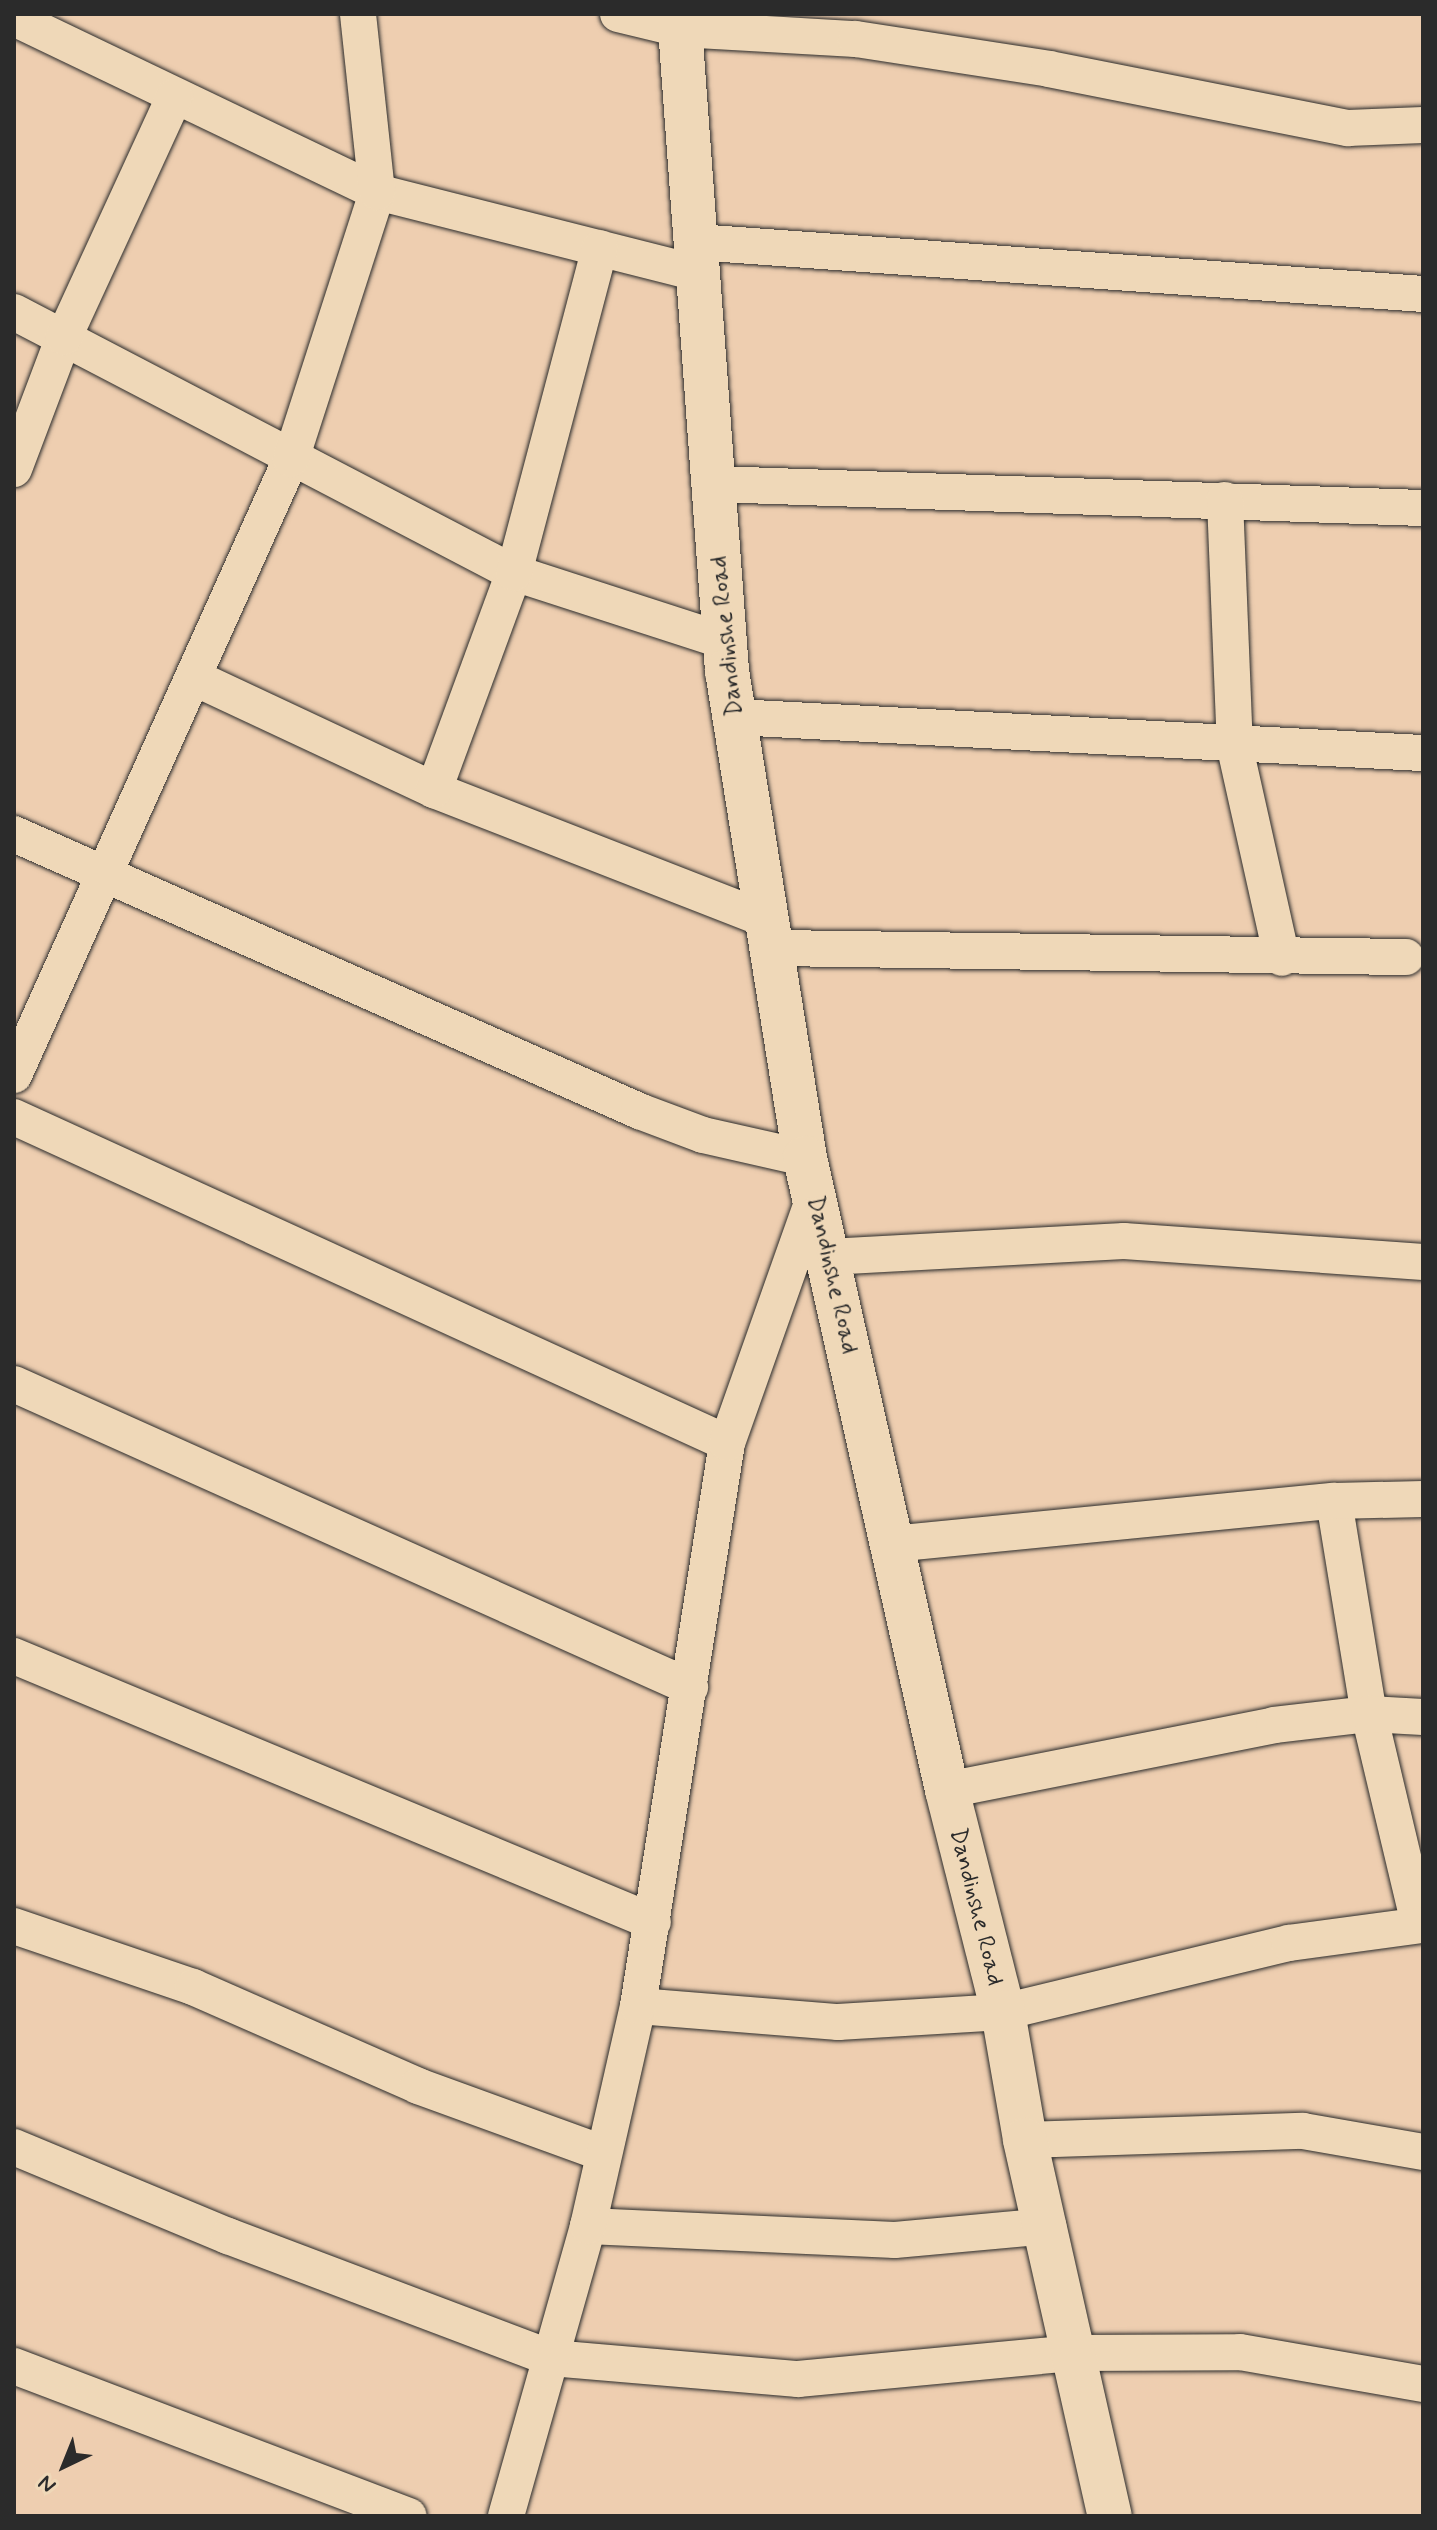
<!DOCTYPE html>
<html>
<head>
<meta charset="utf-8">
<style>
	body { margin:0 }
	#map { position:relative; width:1437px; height:2530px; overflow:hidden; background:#eeceb0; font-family:Mynerve,sans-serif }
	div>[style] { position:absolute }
	.roads { filter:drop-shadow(0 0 2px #2b2b2b) drop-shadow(0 0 2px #2b2b2b) }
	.minor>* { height:36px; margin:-18px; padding:0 18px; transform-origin:18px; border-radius:18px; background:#efd8b8 }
	.tertiary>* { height:44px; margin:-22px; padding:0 22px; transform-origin:22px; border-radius:22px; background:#efd8b8 }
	span { translate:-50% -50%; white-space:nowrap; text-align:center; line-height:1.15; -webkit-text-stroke:6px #efd8b8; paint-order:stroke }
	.street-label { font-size:24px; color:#2b2b2b }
	.frame { position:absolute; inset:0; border:16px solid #2b2b2b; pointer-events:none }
	.north { position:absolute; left:24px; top:2426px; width:80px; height:80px; -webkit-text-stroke:6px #efd8b8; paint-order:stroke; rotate:223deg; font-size:22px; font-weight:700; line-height:32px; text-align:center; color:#2b2b2b }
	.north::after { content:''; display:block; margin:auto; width:28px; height:36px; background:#2b2b2b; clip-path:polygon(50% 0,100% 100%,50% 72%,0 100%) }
</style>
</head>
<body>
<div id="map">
	<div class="roads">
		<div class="minor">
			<div style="left:618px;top:14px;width:64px;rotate:13.6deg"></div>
			<div style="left:680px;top:29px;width:176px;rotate:3.3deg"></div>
			<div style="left:856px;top:39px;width:195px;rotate:8.8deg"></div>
			<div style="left:1049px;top:69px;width:305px;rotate:11.2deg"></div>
			<div style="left:1348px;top:128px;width:75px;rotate:-2.3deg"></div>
			<div style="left:14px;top:18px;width:403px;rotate:25.6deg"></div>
			<div style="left:377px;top:192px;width:331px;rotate:14.2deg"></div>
			<div style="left:696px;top:242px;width:729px;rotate:4.09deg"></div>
			<div style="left:14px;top:312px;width:564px;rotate:27.56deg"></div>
			<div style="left:514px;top:573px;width:222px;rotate:17.9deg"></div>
			<div style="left:14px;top:469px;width:141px;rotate:-69.3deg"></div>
			<div style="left:64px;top:337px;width:265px;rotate:-65.3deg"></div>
			<div style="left:714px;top:484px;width:709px;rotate:1.94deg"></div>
			<div style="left:1225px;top:500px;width:248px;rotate:87.7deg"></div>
			<div style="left:1235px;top:748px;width:215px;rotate:77.4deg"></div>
			<div style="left:197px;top:679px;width:262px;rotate:25.1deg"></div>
			<div style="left:434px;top:790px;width:361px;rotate:21.3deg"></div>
			<div style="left:735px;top:717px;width:689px;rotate:3deg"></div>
			<div style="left:434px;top:790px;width:231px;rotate:-69.8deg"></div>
			<div style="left:514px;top:573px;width:336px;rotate:-75.2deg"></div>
			<div style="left:14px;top:834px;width:684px;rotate:23.9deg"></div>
			<div style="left:639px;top:1111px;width:68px;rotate:20.6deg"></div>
			<div style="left:703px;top:1135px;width:105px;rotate:12.7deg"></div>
			<div style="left:775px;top:948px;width:631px;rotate:0.82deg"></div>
			<div style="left:14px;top:1075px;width:675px;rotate:-65.79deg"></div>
			<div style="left:291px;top:459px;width:281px;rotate:-72.1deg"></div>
			<div style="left:377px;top:192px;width:179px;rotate:-96.1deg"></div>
			<div style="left:14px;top:1117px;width:784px;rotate:24.57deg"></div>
			<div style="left:828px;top:1257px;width:296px;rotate:-3.1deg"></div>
			<div style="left:1124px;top:1241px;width:300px;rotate:4deg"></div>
			<div style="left:14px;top:1384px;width:741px;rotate:24.14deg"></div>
			<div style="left:1334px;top:1501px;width:216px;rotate:80.7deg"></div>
			<div style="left:1369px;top:1714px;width:216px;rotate:76.6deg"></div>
			<div style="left:892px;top:1544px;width:444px;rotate:-5.6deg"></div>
			<div style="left:1334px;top:1501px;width:89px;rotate:-1.3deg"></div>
			<div style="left:14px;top:1656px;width:692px;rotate:22.6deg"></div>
			<div style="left:947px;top:1790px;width:333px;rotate:-11.2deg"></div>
			<div style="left:1274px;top:1725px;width:96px;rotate:-6.6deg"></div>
			<div style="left:1369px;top:1714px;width:54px;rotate:3.2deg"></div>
			<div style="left:14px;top:1926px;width:189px;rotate:18.8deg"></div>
			<div style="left:193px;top:1987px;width:246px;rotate:23.7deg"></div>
			<div style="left:418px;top:2086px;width:196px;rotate:20deg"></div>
			<div style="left:638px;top:2006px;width:201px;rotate:4.6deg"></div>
			<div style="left:838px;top:2022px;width:165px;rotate:-3.5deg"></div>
			<div style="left:1003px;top:2012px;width:294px;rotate:-13.6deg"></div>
			<div style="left:1289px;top:1943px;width:135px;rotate:-7.7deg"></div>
			<div style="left:1025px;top:2140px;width:278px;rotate:-1.9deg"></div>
			<div style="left:1303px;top:2131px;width:122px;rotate:9.9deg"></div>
			<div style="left:14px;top:2147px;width:232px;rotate:22.6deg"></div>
			<div style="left:228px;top:2236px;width:345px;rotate:20.7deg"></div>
			<div style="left:551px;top:2358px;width:248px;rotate:4.9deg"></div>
			<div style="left:798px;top:2379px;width:278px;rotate:-5.4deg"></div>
			<div style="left:1075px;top:2353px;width:165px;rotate:-0.3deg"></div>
			<div style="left:1240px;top:2352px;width:186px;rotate:9.9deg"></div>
			<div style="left:588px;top:2226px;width:307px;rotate:2.6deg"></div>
			<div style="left:895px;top:2240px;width:154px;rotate:-5.2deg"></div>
			<div style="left:14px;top:2366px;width:422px;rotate:20.8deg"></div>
			<div style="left:506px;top:2516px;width:301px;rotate:-74.2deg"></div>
			<div style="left:588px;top:2226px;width:226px;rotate:-77.2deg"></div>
			<div style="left:638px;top:2006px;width:570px;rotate:-81.02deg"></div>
			<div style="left:727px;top:1443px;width:261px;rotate:-70.5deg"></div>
		</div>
		<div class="tertiary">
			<div style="left:679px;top:14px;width:659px;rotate:85.82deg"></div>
			<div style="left:727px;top:671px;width:493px;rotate:80.9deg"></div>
			<div style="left:805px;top:1158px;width:648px;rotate:77.34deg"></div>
			<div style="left:947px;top:1790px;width:229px;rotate:75.8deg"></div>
			<div style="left:1003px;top:2012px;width:130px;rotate:80.2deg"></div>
			<div style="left:1025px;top:2140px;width:385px;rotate:77.3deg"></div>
		</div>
	</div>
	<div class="street-label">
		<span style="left:727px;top:636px;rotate:-96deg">Dandinshe Road</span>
		<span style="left:832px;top:1275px;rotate:77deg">Dandinshe Road</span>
		<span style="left:976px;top:1907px;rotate:76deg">Dandinshe Road</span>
	</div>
	<div class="frame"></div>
	<div class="north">N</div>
</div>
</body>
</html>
